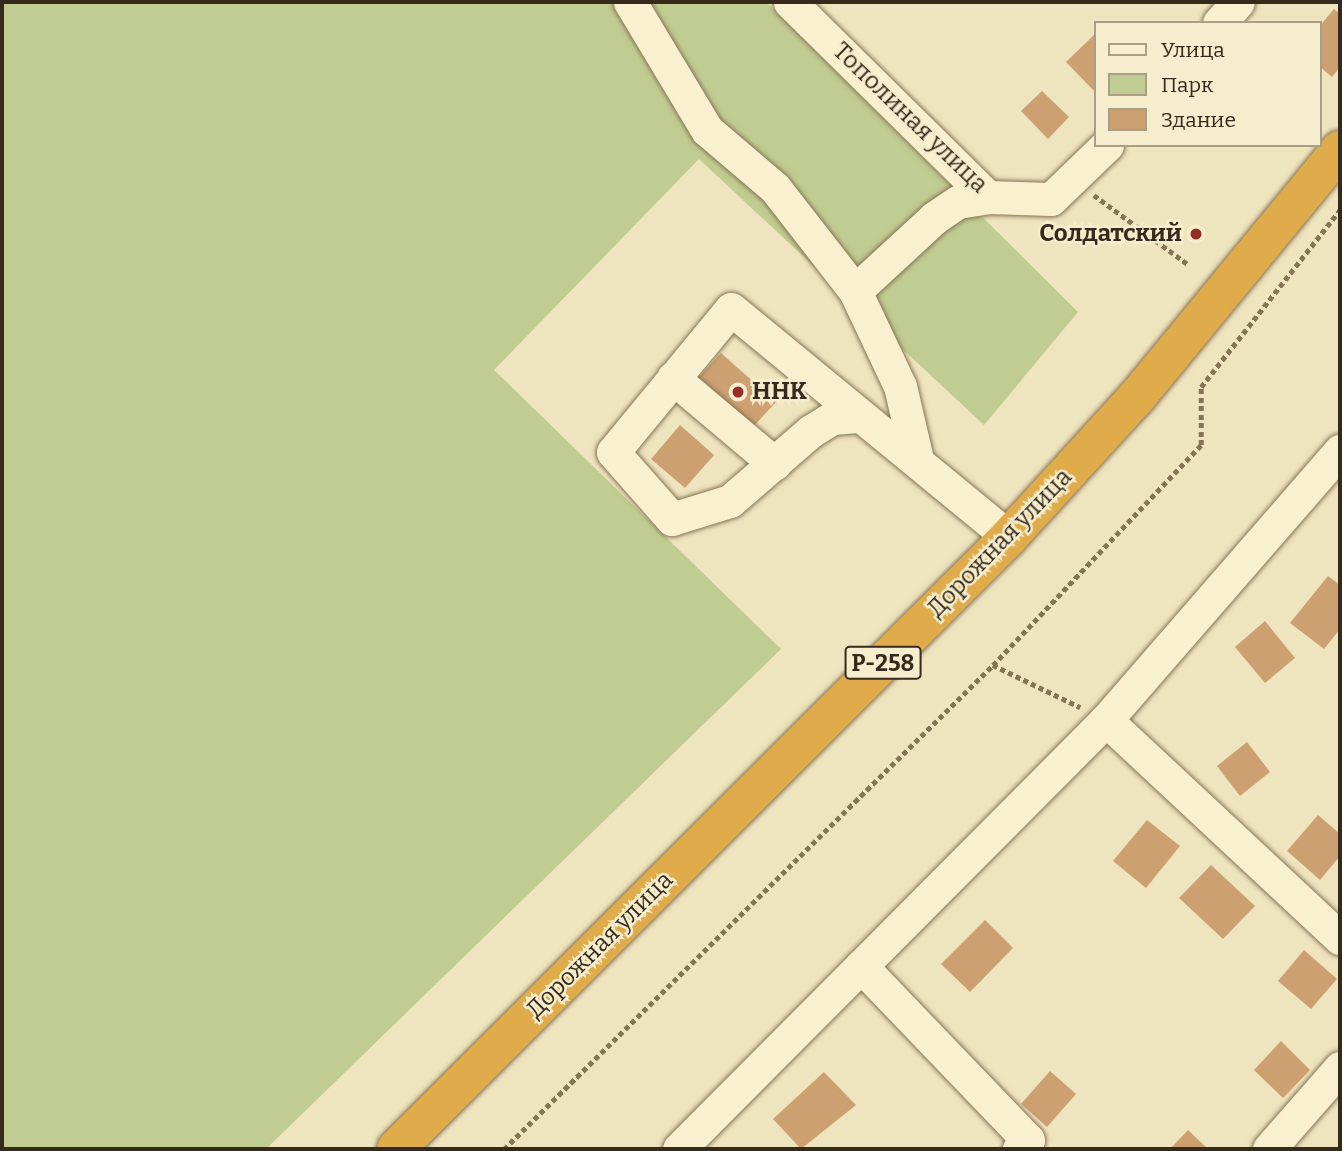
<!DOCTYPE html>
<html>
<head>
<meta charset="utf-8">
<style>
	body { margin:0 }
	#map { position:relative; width:1342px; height:1151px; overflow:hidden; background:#eee4bd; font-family:Bitter,serif }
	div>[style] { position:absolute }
	.green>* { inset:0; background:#c0cc91 }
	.building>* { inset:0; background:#cda072 }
	.path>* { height:4.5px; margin-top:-2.25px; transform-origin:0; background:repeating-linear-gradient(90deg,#867456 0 5px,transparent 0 8.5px) }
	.roads { filter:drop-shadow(0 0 2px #867456) drop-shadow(0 0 2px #867456) }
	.minor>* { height:33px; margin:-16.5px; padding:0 16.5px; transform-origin:16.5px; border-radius:16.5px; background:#f9f0d0 }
	.highway>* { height:38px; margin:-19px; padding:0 19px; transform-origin:19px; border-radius:19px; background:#e0ac4b }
	.dots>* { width:19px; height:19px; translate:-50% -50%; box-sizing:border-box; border:4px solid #f5edcd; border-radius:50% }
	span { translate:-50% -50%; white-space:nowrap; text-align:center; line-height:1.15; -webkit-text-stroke:5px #f5edcd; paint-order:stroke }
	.shield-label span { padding:2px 5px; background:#f5edcd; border:2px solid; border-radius:5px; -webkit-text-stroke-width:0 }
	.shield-label { font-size:23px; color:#352a1b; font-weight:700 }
	.street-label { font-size:24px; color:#352a1b }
	.poi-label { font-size:24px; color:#352a1b; font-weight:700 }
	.right { translate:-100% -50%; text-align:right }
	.left { translate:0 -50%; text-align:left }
	.frame { position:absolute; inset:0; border:4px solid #352a1b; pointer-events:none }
	.legend { position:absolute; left:1094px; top:21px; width:228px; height:126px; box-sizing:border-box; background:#f5edcd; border:2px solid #a89f86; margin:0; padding:9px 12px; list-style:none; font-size:21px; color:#352a1b }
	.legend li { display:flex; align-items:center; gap:14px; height:35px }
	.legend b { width:35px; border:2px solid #a89f86 }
</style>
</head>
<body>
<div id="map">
	<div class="green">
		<div style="clip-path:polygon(2px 2px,766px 2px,1078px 312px,984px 425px,699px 159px,494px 370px,781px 649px,266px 1149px,2px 1149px)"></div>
	</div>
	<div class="building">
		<div style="clip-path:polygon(1334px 9px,1340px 14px,1340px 67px,1332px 77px,1319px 66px,1319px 27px)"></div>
		<div style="clip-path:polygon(1095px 34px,1095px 92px,1066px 62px)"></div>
		<div style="clip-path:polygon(1042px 91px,1069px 117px,1048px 139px,1021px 111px)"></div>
		<div style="clip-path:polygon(721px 353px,776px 402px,753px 427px,699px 377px)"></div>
		<div style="clip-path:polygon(680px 425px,714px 455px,685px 488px,651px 459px)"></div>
		<div style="clip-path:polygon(1328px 576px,1340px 585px,1340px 629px,1324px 649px,1290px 623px)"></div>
		<div style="clip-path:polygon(1265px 621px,1295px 658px,1265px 683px,1235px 647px)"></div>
		<div style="clip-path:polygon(1247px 742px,1270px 772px,1240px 796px,1217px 766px)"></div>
		<div style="clip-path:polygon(1318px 815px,1340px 834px,1340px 856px,1320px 880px,1287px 851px)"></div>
		<div style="clip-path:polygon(1147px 820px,1180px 846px,1146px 888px,1113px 861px)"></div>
		<div style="clip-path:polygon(1211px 865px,1255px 906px,1223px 939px,1179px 898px)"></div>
		<div style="clip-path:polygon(985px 920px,1013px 948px,970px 992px,941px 964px)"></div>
		<div style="clip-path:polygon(1304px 950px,1337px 979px,1311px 1009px,1278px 981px)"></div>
		<div style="clip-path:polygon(1281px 1041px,1310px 1070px,1283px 1098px,1254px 1070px)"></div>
		<div style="clip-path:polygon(1050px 1071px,1076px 1094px,1047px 1127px,1021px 1104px)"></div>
		<div style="clip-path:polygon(824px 1072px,856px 1105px,801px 1149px,773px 1119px)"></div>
		<div style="clip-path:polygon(1188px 1130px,1208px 1149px,1170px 1149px)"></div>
	</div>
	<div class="path">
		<div style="left:1094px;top:195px;width:118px;rotate:36.4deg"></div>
		<div style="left:993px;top:665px;width:97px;rotate:25.8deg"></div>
		<div style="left:504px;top:1149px;width:688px;rotate:-44.71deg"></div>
		<div style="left:993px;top:665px;width:303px;rotate:-46.6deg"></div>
		<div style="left:1201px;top:445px;width:58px;rotate:-90deg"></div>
		<div style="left:1201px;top:387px;width:225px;rotate:-51.9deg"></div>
	</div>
	<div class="roads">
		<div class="minor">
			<div style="left:630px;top:2px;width:149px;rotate:59deg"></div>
			<div style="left:707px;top:130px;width:89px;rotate:40.5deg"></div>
			<div style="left:775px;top:188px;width:130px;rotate:52.2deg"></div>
			<div style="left:855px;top:291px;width:105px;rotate:64.7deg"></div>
			<div style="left:900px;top:386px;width:71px;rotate:76.9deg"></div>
			<div style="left:790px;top:2px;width:278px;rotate:44.6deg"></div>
			<div style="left:988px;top:197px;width:63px;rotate:1.8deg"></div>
			<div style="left:1051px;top:199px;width:78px;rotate:-44deg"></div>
			<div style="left:1219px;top:23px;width:28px;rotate:-48deg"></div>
			<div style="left:855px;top:291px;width:108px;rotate:-42.7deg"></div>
			<div style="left:934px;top:218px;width:29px;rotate:-34deg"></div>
			<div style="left:958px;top:202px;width:30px;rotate:-9deg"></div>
			<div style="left:673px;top:378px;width:133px;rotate:40.1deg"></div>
			<div style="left:857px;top:416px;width:25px;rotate:175deg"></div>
			<div style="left:832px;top:418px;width:25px;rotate:148deg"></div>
			<div style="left:811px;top:431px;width:107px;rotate:139.2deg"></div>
			<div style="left:730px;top:501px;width:61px;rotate:162.8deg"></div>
			<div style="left:672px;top:519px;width:89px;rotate:-131.4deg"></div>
			<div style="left:613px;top:452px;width:185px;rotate:-50.5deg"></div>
			<div style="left:731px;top:309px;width:360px;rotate:39.4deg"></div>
			<div style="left:1106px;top:720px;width:320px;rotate:43deg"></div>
			<div style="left:861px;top:966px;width:241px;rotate:46.2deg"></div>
			<div style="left:1028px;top:1140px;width:13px;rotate:135deg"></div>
			<div style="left:679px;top:1149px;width:605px;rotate:-45.13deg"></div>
			<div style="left:1106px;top:720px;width:357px;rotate:-49deg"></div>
			<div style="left:1269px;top:1149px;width:108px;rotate:-48.8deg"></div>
		</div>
		<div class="highway">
			<div style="left:396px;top:1149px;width:866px;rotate:-44.95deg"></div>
			<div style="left:1009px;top:537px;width:190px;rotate:-47.6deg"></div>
			<div style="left:1137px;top:397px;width:320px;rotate:-50.6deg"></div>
		</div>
	</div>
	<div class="dots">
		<div style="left:1196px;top:234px;background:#952f26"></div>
		<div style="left:738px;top:392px;background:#952f26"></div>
	</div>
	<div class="shield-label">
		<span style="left:883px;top:663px">Р-258</span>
	</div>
	<div class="street-label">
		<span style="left:910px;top:118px;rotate:44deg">Тополиная улица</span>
		<span style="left:1000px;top:543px;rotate:-46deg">Дорожная улица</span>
		<span style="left:600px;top:945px;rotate:-45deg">Дорожная улица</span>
	</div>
	<div class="poi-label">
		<span class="right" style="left:1182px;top:234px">Солдатский</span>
		<span class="left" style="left:752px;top:392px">ННК</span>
	</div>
	<div class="frame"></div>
	<ul class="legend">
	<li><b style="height:9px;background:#f9f0d0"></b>Улица</li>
	<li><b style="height:19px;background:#c0cc91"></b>Парк</li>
	<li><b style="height:19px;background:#cda072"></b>Здание</li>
	</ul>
</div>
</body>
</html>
